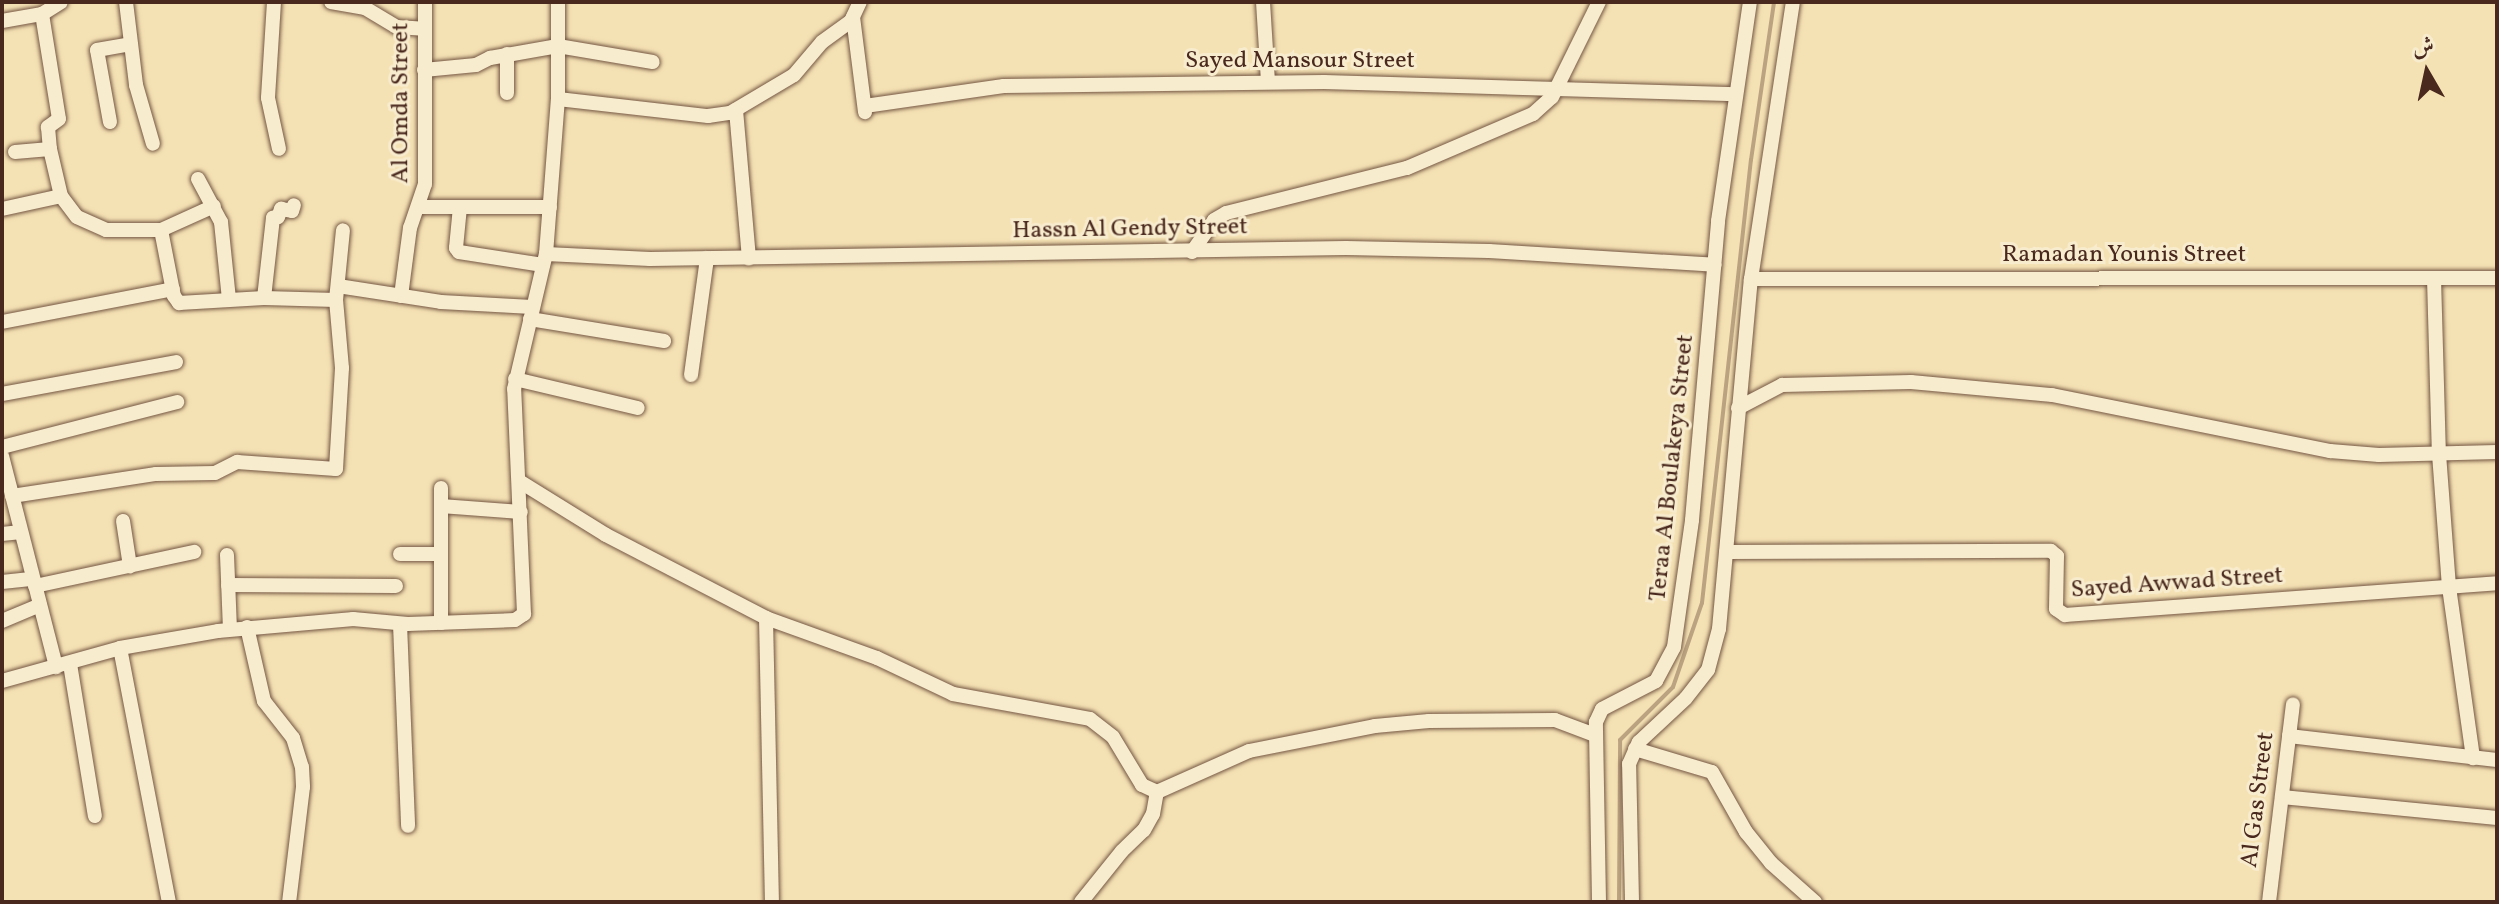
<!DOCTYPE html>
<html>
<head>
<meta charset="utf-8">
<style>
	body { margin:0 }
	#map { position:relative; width:2499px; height:904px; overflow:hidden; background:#f5e2b4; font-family:Vollkorn,Amiri,serif }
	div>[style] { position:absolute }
	.stream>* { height:4px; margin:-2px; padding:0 2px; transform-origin:2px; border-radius:2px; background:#bba381 }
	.roads { filter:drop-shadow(0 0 2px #745643) drop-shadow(0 0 2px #745643) }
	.minor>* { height:14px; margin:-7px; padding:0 7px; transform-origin:7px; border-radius:7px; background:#f8ecce }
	span { translate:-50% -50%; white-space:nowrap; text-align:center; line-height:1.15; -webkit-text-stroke:6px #f8ecce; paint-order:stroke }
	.street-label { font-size:24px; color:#49281d }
	.frame { position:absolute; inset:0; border:4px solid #49281d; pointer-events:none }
	.north { position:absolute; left:2387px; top:32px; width:80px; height:80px; -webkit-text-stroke:6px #f8ecce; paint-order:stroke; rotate:351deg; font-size:22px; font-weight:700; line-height:32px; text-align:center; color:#49281d }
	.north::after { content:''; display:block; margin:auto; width:28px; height:36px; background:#49281d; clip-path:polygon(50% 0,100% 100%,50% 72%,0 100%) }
</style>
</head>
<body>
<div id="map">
	<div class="stream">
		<div style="left:1619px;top:902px;width:162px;rotate:-89.6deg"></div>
		<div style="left:1620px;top:740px;width:75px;rotate:-45deg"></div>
		<div style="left:1673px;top:687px;width:89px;rotate:-71deg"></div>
		<div style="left:1702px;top:603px;width:446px;rotate:-83.7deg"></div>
		<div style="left:1751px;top:160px;width:160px;rotate:-81.7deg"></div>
	</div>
	<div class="roads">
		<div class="minor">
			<div style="left:126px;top:2px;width:84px;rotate:83.1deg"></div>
			<div style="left:136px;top:85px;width:61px;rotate:73.9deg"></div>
			<div style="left:274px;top:2px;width:96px;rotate:93.6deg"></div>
			<div style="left:268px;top:98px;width:52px;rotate:77.8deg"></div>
			<div style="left:331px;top:2px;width:35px;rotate:10deg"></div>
			<div style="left:365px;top:8px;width:37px;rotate:31deg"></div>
			<div style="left:397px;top:27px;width:26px;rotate:4deg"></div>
			<div style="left:1263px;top:2px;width:80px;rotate:86.4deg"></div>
			<div style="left:42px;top:14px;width:106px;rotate:80.8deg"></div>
			<div style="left:59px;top:119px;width:14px;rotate:144deg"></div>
			<div style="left:48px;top:127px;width:22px;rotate:85deg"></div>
			<div style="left:50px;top:149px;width:48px;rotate:76.8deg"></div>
			<div style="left:61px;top:196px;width:26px;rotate:53deg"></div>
			<div style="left:77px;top:217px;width:32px;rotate:24deg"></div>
			<div style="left:106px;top:230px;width:55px"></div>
			<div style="left:161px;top:230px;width:67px;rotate:78.9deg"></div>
			<div style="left:174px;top:296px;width:9px;rotate:54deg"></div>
			<div style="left:179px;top:303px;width:85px;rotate:-3.4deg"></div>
			<div style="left:264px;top:298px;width:72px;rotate:1.6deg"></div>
			<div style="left:853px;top:17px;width:96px;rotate:82.8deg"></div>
			<div style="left:2px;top:21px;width:41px;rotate:-9.9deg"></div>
			<div style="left:42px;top:14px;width:22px;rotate:-32deg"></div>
			<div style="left:507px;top:54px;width:39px;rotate:90deg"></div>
			<div style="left:424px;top:70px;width:52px;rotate:-5.5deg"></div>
			<div style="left:476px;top:65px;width:16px;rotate:-27deg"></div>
			<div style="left:490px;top:58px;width:69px;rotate:-10deg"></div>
			<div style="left:558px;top:46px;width:96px;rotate:9.6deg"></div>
			<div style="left:558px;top:99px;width:151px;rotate:6.5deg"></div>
			<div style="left:708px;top:116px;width:22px;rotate:-8deg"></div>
			<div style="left:730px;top:113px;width:74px;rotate:-30.7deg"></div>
			<div style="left:794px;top:75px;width:43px;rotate:-49.7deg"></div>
			<div style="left:822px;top:42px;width:36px;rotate:-36deg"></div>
			<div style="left:851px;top:21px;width:21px;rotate:-65deg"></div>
			<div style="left:865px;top:106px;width:140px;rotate:-8.2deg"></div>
			<div style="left:1004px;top:86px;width:320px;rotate:-0.7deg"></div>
			<div style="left:1324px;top:82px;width:412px;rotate:1.7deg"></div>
			<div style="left:736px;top:110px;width:149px;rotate:85deg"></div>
			<div style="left:110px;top:122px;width:73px;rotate:-100.2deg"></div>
			<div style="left:97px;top:50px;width:34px;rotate:-10deg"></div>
			<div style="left:15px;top:152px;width:35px;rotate:-5deg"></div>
			<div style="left:198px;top:179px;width:49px;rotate:61.9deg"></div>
			<div style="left:221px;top:222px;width:78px;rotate:84.1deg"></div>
			<div style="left:419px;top:207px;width:131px"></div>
			<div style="left:460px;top:207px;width:41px;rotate:95.6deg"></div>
			<div style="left:456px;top:248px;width:5px;rotate:53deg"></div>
			<div style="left:459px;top:252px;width:85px;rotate:8.8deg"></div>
			<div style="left:2px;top:209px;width:60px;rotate:-12.4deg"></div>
			<div style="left:161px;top:230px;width:58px;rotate:-24.4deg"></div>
			<div style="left:1192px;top:252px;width:39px;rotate:-55deg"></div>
			<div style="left:1214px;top:220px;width:14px;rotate:-30deg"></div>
			<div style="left:1226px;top:213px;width:187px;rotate:-14deg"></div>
			<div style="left:1407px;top:168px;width:137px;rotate:-23.2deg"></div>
			<div style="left:1533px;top:114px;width:25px;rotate:-42deg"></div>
			<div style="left:1552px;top:97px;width:106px;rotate:-63.7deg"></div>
			<div style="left:546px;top:254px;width:104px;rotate:2.8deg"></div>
			<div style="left:650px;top:259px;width:696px;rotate:-0.91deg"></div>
			<div style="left:1346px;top:248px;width:143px;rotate:1.2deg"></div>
			<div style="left:1489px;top:251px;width:226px;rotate:3.5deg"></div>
			<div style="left:2434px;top:278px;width:176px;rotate:88.4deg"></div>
			<div style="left:2439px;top:454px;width:133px;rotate:85.7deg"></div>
			<div style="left:2449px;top:587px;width:173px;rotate:82deg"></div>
			<div style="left:1751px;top:279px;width:746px;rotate:-0.08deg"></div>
			<div style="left:338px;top:286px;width:104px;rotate:8.8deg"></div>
			<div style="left:441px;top:302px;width:91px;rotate:3.1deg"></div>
			<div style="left:401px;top:296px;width:69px;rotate:-82.5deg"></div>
			<div style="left:410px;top:228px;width:46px;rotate:-71.2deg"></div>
			<div style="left:425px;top:184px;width:182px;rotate:-90deg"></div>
			<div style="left:264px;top:298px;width:81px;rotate:-83.6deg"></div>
			<div style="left:273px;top:218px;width:5px;rotate:-11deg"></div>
			<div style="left:278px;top:217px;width:9px;rotate:-69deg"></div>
			<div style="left:281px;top:209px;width:11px;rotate:10deg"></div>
			<div style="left:292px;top:211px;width:6px;rotate:-72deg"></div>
			<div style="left:530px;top:319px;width:136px;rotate:9.3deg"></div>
			<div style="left:2px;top:322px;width:174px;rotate:-10.9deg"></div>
			<div style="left:691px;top:375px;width:118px;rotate:-82.2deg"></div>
			<div style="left:515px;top:379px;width:126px;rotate:13.3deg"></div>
			<div style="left:2px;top:394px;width:177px;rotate:-10.4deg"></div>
			<div style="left:1738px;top:408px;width:50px;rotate:-27.6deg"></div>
			<div style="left:1782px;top:385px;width:129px;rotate:-1.3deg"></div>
			<div style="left:1911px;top:382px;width:142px;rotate:5.3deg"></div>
			<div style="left:2052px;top:395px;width:284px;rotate:11.4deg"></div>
			<div style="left:2330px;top:451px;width:49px;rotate:4.7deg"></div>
			<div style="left:2379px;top:455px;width:118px;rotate:-1.5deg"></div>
			<div style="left:2px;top:447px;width:181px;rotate:-14.4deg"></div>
			<div style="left:2px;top:456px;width:218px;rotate:75.6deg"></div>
			<div style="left:519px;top:481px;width:102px;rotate:31.8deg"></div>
			<div style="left:606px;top:535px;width:180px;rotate:27.4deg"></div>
			<div style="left:766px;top:618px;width:118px;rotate:19.8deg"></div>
			<div style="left:877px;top:658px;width:84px;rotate:25.3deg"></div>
			<div style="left:953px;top:694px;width:139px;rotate:10.3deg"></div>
			<div style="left:1090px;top:719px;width:29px;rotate:38deg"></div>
			<div style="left:1113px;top:737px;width:56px;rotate:58.9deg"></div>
			<div style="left:1142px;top:785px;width:17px;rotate:25deg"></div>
			<div style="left:1157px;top:792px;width:101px;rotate:-24deg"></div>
			<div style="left:1249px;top:751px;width:128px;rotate:-11.2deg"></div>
			<div style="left:1375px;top:726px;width:54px;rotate:-5.3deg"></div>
			<div style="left:1429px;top:721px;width:126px;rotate:-0.5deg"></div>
			<div style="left:1555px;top:720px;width:43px;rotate:20.6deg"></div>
			<div style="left:12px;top:496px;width:146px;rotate:-8.7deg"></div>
			<div style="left:156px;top:474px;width:59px;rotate:-1deg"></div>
			<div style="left:215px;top:473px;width:25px;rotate:-27deg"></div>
			<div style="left:237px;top:462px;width:99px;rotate:4deg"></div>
			<div style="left:336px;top:469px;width:101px;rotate:-86.6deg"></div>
			<div style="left:342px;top:368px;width:68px;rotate:-95deg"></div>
			<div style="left:336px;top:300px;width:70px;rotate:-84.3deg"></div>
			<div style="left:441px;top:506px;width:80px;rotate:4.3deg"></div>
			<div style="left:123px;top:521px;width:46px;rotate:81.2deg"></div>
			<div style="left:2px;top:534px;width:19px;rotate:-6deg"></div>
			<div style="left:1726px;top:552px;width:325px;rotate:-0.2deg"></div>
			<div style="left:2051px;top:551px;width:8px;rotate:40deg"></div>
			<div style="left:2057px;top:556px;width:53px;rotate:91.1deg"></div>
			<div style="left:2056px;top:609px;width:11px;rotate:34deg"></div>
			<div style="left:2065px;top:615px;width:433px;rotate:-4.2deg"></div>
			<div style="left:400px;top:554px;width:41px"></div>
			<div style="left:227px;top:555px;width:74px;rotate:87.7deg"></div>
			<div style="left:2px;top:582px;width:31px;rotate:-6deg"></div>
			<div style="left:228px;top:585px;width:168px;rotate:0.3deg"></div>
			<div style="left:35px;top:586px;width:163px;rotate:-12.1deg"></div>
			<div style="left:766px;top:618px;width:284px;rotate:88.8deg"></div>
			<div style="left:2px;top:621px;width:41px;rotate:-22.8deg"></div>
			<div style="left:441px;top:623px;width:135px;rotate:-90deg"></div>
			<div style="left:400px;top:624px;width:202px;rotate:87.7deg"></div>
			<div style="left:247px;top:627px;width:76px;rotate:77.1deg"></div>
			<div style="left:264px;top:701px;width:47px;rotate:51.9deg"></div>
			<div style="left:293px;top:738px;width:30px;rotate:73deg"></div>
			<div style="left:302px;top:767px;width:20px;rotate:87deg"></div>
			<div style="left:303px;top:787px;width:116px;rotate:96.9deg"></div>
			<div style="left:120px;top:648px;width:259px;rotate:79.1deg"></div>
			<div style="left:70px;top:664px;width:154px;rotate:80.7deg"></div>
			<div style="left:2px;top:681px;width:123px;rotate:-15.6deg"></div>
			<div style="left:120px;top:648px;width:99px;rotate:-9.8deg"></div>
			<div style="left:218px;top:631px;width:136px;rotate:-5.1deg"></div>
			<div style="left:353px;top:619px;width:55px;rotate:5.2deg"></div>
			<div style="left:408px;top:624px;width:107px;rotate:-2.1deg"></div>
			<div style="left:515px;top:620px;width:11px;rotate:-34deg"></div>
			<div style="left:524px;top:614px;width:225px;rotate:-92.5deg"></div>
			<div style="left:514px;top:389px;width:139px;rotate:-76.7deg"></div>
			<div style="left:546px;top:254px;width:155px;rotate:-85.6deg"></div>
			<div style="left:558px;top:99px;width:97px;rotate:-90deg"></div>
			<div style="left:2289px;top:736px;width:209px;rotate:6.6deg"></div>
			<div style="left:1635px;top:749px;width:80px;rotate:16.6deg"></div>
			<div style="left:1712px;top:772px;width:69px;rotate:60.5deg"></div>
			<div style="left:1746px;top:832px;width:40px;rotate:51deg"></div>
			<div style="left:1771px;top:863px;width:59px;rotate:41.6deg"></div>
			<div style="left:2282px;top:797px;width:216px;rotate:5.6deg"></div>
			<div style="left:1081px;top:902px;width:65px;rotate:-51.2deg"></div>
			<div style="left:1122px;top:851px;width:30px;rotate:-44deg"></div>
			<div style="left:1144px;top:830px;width:18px;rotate:-61deg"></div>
			<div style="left:1153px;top:814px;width:22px;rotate:-80deg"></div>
			<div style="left:1599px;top:902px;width:180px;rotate:-91deg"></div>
			<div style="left:1596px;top:722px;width:14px;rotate:-65deg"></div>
			<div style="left:1602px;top:709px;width:61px;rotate:-27.4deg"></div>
			<div style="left:1656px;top:681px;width:38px;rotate:-62deg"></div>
			<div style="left:1674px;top:647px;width:128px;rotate:-81.9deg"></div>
			<div style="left:1692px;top:520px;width:300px;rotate:-85deg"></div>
			<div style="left:1718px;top:221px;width:221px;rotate:-81.7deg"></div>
			<div style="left:1632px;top:902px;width:138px;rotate:-91.2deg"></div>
			<div style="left:1629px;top:764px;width:24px;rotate:-66deg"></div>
			<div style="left:1639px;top:742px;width:64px;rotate:-43.1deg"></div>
			<div style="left:1686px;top:698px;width:36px;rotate:-52deg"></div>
			<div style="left:1708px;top:670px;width:42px;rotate:-75deg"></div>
			<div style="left:1719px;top:629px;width:351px;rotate:-84.8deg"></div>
			<div style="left:1751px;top:279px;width:280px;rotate:-81.4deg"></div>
			<div style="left:2269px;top:902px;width:199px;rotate:-83.1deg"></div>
		</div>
	</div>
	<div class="street-label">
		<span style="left:1300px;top:62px">Sayed Mansour Street</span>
		<span style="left:402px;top:103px;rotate:-90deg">Al Omda Street</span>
		<span style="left:1130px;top:230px;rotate:-1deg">Hassn Al Gendy Street</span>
		<span style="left:2124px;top:256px">Ramadan Younis Street</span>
		<span style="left:1673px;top:468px;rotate:-84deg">Teraa Al Boulakeya Street</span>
		<span style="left:2177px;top:584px;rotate:-4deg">Sayed Awwad Street</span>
		<span style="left:2259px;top:800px;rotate:-83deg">Al Gas Street</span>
	</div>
	<div class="frame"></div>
	<div class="north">ش</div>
</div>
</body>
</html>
